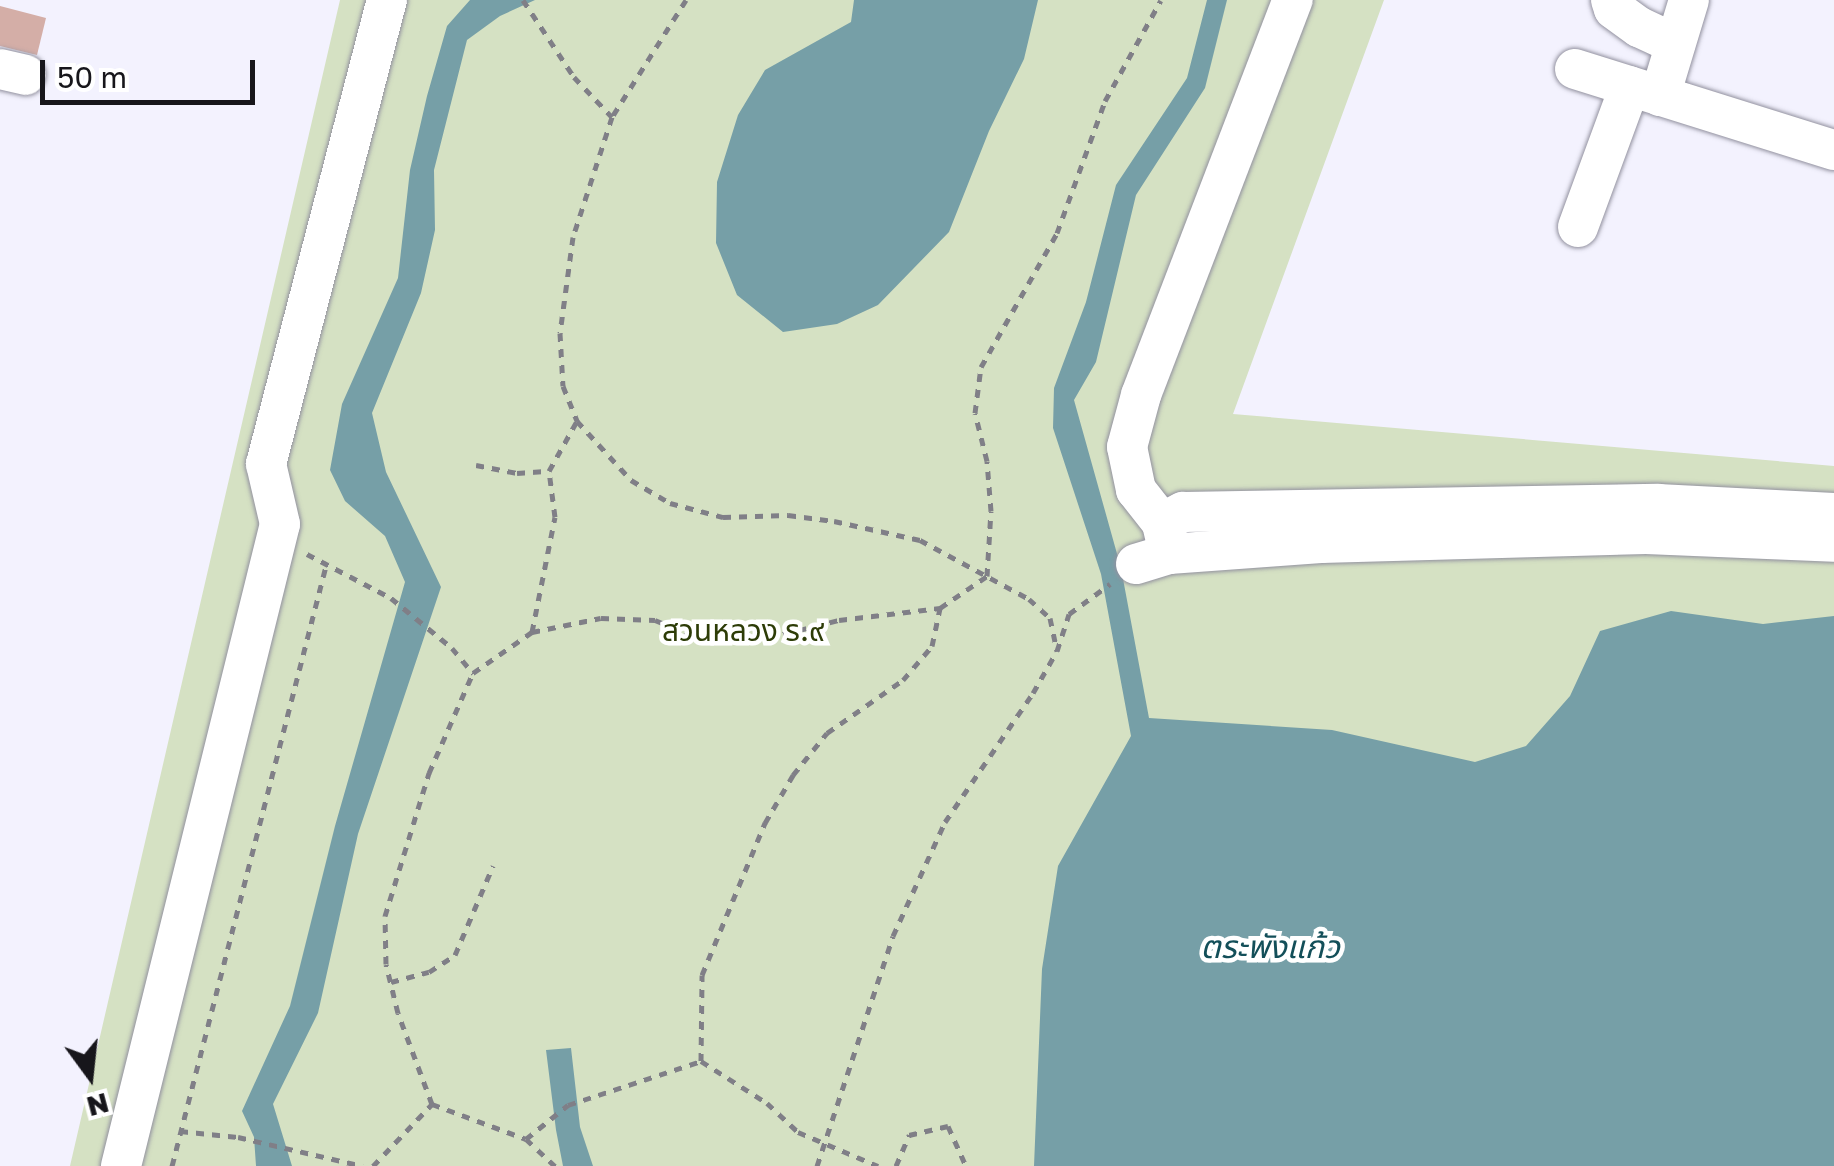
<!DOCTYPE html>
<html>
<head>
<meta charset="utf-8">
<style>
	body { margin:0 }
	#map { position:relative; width:1834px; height:1166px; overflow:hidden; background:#f3f2fe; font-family:"Golos Text","Noto Sans Thai",sans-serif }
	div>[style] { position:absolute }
	.green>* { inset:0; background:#d5e1c3 }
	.water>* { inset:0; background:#769fa7 }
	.building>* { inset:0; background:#d4aea7 }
	.path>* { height:5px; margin-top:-2.5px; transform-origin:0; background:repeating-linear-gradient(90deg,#807f87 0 8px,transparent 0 16px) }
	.roads { filter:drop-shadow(0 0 2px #92919f) drop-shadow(0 0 2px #92919f) }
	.minor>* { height:40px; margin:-20px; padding:0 20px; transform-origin:20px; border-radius:20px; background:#fff }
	span { translate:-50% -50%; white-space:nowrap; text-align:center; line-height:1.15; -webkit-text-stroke:9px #fff; paint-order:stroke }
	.park-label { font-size:30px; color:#2d3c07 }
	.water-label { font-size:32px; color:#134f59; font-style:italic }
	.north { position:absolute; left:40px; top:1026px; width:100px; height:100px; -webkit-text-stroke:8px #fff; paint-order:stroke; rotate:165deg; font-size:28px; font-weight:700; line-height:40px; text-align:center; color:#17161b }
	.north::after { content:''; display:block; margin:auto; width:35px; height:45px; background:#17161b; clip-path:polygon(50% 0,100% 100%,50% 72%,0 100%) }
	.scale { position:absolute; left:40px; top:60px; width:215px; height:45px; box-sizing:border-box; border:5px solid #17161b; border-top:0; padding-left:12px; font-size:30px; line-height:35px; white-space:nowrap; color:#17161b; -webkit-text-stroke:8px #fff; paint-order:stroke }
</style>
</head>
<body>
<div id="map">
	<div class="green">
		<div style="clip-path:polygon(340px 0,1384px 0,1233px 414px,1834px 466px,1834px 1166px,70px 1166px)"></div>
	</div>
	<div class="water">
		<div style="clip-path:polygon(470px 0,535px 0,500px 16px,467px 40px,434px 170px,435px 230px,421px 293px,372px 413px,386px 472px,441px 587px,358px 834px,318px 1013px,273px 1104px,292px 1166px,256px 1166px,254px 1137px,242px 1111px,290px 1006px,335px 826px,405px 582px,385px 536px,345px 501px,330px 470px,342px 404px,398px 278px,410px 170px,427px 96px,447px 26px)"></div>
		<div style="clip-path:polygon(854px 0,1038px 0,1024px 59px,989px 131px,949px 232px,878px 305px,837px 324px,783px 332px,737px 295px,716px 243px,717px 182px,738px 115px,765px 70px,851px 22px)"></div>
		<div style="clip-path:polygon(1207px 0,1227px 0,1205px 88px,1136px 195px,1096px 362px,1074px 400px,1121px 568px,1149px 718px,1332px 730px,1475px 762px,1526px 746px,1570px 696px,1600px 631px,1671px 611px,1763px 624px,1834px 616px,1834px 1166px,1034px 1166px,1042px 969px,1058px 866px,1131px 736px,1101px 574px,1053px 428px,1054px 388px,1086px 302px,1116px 185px,1187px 78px)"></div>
		<div style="clip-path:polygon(571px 1048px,580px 1127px,593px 1166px,563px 1166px,556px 1130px,546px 1050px)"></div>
	</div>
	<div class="building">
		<div style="clip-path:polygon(0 6px,46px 18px,37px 55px,0 46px)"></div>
	</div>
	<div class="path">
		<div style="left:523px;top:0;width:92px;rotate:56.5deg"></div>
		<div style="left:574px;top:77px;width:55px;rotate:46.5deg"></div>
		<div style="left:686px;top:0;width:138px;rotate:122.3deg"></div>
		<div style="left:612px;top:117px;width:126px;rotate:108deg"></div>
		<div style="left:573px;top:237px;width:97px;rotate:97.7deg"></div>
		<div style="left:560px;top:333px;width:53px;rotate:86.8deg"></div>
		<div style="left:563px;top:386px;width:38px;rotate:68deg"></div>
		<div style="left:577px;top:421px;width:80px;rotate:47.5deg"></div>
		<div style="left:631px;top:480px;width:45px;rotate:30.5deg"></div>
		<div style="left:670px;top:503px;width:55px;rotate:14.8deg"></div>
		<div style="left:723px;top:517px;width:65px;rotate:-1.8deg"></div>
		<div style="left:788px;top:515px;width:46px;rotate:7.4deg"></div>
		<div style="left:834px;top:521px;width:88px;rotate:12.5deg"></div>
		<div style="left:920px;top:540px;width:124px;rotate:28.4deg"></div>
		<div style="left:1029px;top:599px;width:28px;rotate:42deg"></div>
		<div style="left:1050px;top:618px;width:34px;rotate:78deg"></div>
		<div style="left:476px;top:465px;width:42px;rotate:11deg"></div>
		<div style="left:517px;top:473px;width:32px;rotate:-4deg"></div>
		<div style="left:307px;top:554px;width:95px;rotate:27.6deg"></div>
		<div style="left:391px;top:598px;width:79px;rotate:39.3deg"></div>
		<div style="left:452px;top:648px;width:33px;rotate:50deg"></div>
		<div style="left:532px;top:632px;width:117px;rotate:-78.7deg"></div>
		<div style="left:555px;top:517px;width:46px;rotate:-97.4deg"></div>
		<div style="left:549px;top:471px;width:57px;rotate:-60.8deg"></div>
		<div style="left:391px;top:982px;width:39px;rotate:-15deg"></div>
		<div style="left:429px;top:972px;width:31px;rotate:-33deg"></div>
		<div style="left:455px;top:955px;width:97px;rotate:-66.9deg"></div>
		<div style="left:701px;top:1061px;width:86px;rotate:-89.3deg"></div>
		<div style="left:702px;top:975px;width:165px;rotate:-67.5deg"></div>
		<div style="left:765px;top:823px;width:56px;rotate:-59.7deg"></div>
		<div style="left:793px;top:775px;width:54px;rotate:-51deg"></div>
		<div style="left:827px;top:733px;width:93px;rotate:-34.9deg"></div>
		<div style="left:903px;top:680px;width:45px;rotate:-49.5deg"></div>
		<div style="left:932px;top:646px;width:39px;rotate:-78deg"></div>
		<div style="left:432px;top:1104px;width:97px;rotate:-110.5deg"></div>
		<div style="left:398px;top:1013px;width:50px;rotate:-103.8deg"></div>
		<div style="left:386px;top:964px;width:48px;rotate:-91.2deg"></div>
		<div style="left:385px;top:916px;width:150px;rotate:-72.9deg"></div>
		<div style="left:429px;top:773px;width:109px;rotate:-66.3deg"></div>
		<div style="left:473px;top:673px;width:72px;rotate:-34.8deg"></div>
		<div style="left:532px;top:632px;width:70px;rotate:-11.5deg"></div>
		<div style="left:601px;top:618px;width:54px;rotate:2.1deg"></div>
		<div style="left:655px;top:620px;width:50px;rotate:22.4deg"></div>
		<div style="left:701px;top:639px;width:51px;rotate:3.4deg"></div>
		<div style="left:752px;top:642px;width:90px;rotate:-14.2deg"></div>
		<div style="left:839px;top:620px;width:102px;rotate:-6.8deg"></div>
		<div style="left:940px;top:608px;width:57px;rotate:-34.2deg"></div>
		<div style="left:987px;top:576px;width:65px;rotate:-86.5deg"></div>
		<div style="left:991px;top:511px;width:50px;rotate:-94.6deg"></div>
		<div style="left:987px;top:461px;width:49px;rotate:-104deg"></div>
		<div style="left:975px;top:413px;width:46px;rotate:-82.6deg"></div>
		<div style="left:981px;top:367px;width:154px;rotate:-60.4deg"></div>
		<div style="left:1057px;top:233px;width:140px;rotate:-70deg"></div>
		<div style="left:1105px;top:101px;width:115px;rotate:-61deg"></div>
		<div style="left:180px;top:1131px;width:58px;rotate:5.9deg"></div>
		<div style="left:238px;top:1137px;width:128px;rotate:13.1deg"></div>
		<div style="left:526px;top:1139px;width:54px;rotate:-39deg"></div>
		<div style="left:568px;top:1105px;width:140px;rotate:-18.3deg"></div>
		<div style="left:701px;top:1061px;width:78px;rotate:32.5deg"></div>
		<div style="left:767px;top:1103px;width:42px;rotate:43.1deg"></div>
		<div style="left:798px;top:1132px;width:87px;rotate:23deg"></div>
		<div style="left:172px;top:1166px;width:624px;rotate:-75.61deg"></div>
		<div style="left:373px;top:1166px;width:86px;rotate:-46.4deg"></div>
		<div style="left:432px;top:1104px;width:100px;rotate:20.4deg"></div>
		<div style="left:526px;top:1139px;width:40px;rotate:43deg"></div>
		<div style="left:817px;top:1166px;width:242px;rotate:-71.7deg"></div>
		<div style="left:893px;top:936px;width:125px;rotate:-65.5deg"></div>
		<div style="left:945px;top:822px;width:156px;rotate:-55.7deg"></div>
		<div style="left:1033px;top:693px;width:48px;rotate:-60.3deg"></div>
		<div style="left:1057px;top:651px;width:39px;rotate:-72deg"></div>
		<div style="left:1069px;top:614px;width:51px;rotate:-36.2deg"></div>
		<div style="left:896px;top:1166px;width:34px;rotate:-67deg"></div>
		<div style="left:909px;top:1135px;width:40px;rotate:-13deg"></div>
		<div style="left:948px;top:1126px;width:44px;rotate:65.8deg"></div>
	</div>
	<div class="roads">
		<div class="minor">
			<div style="left:1611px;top:0;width:9px;rotate:72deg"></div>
			<div style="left:1614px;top:9px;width:31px;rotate:36deg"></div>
			<div style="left:1639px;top:27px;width:40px;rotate:25deg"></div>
			<div style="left:0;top:69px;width:26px;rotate:13deg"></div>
			<div style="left:1575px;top:69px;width:271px;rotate:17.4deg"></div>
			<div style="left:1660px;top:96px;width:100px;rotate:-73.2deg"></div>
			<div style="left:1578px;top:227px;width:150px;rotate:-69.8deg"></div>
			<div style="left:1162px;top:523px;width:24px;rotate:-28deg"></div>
			<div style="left:1183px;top:512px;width:475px;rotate:-1deg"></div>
			<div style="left:1658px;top:504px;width:176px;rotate:2.9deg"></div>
			<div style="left:1169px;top:554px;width:152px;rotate:-4.1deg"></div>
			<div style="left:1321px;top:543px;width:325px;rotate:-1.6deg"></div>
			<div style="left:1646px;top:534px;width:188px;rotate:2.4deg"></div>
			<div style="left:1136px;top:564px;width:34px;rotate:-17deg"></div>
			<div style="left:1169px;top:554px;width:32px;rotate:-103deg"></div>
			<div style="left:1162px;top:523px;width:42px;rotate:-128.2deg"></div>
			<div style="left:1136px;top:490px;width:44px;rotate:-101.8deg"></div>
			<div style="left:1127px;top:447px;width:54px;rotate:-74.9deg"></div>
			<div style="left:1141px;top:395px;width:423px;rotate:-69deg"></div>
			<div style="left:121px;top:1166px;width:661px;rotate:-76.09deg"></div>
			<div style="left:280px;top:524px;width:62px;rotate:-103.1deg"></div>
			<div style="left:266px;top:464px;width:480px;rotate:-75.4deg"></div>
		</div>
	</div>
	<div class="park-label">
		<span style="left:743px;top:630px">สวนหลวง ร.๙</span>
	</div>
	<div class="water-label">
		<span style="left:1270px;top:946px">ตระพังแก้ว</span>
	</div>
	<div class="north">N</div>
	<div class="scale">50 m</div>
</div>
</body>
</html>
